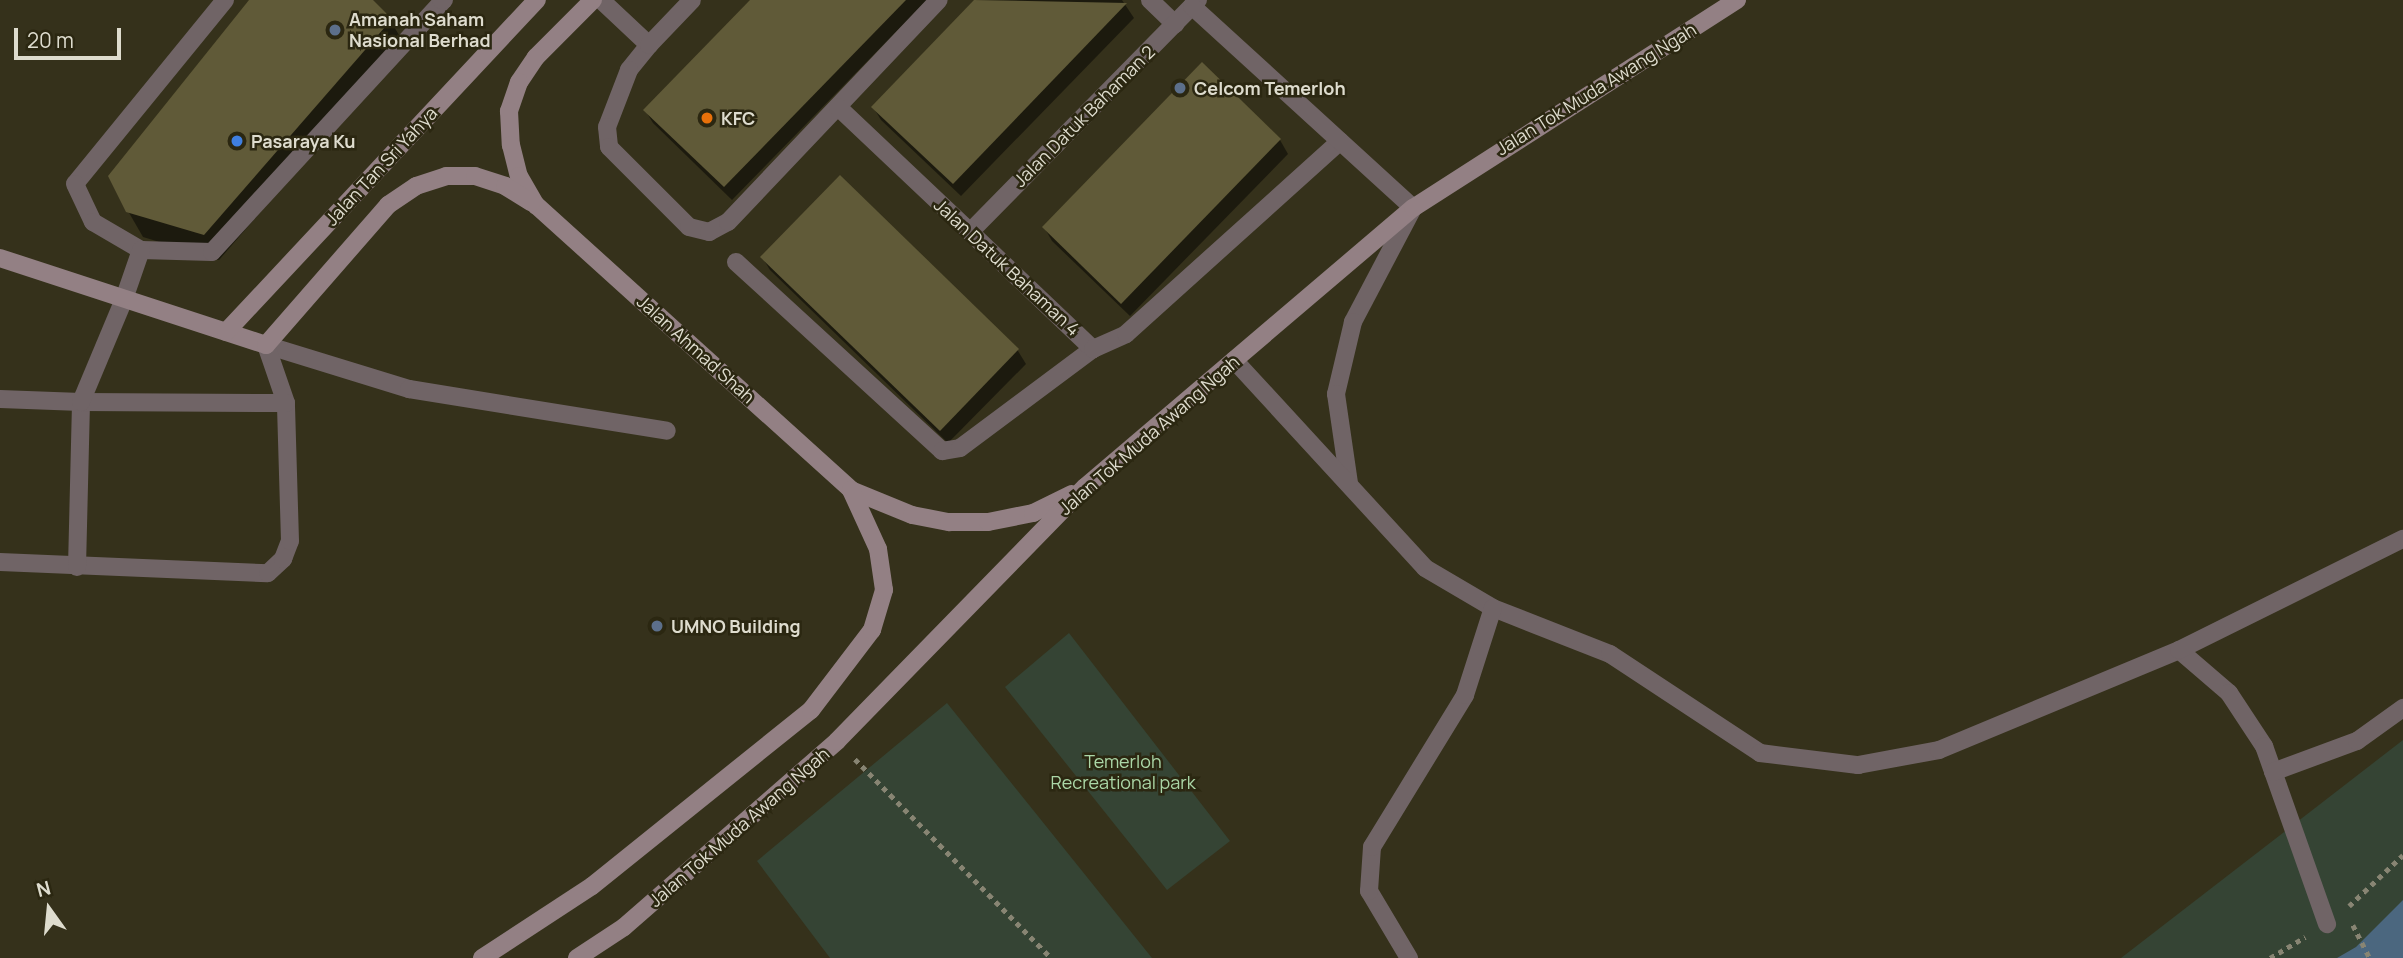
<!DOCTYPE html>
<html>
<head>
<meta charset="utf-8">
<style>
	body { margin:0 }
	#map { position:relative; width:2403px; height:958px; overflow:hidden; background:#35311b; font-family:Manrope,sans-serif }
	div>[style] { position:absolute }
	.green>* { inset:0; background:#354434 }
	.water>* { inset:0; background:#4b677f }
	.shadow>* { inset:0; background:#0007 }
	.building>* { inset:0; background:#605a38 }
	.path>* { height:4.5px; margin-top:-2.25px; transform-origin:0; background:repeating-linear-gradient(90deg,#888573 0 5px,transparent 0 10px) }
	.lane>* { height:18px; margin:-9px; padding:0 9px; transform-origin:9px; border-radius:9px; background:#706466 }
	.street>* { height:18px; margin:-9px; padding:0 9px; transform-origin:9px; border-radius:9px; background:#706466 }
	.secondary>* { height:18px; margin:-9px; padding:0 9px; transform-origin:9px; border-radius:9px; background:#938084 }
	.dots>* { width:19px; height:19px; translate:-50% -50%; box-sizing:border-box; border:4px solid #2b2711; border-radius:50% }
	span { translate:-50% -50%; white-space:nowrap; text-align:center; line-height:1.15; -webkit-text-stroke:5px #2b2711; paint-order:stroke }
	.poi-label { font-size:18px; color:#dedcce; font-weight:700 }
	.left { translate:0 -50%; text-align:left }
	.street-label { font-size:18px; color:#dedcce }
	.park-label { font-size:18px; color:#abd7a7 }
	.north { position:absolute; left:14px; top:874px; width:70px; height:70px; -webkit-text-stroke:5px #2b2711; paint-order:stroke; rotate:345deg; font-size:19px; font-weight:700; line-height:28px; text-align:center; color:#dedcce }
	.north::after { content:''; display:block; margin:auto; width:24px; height:32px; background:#dedcce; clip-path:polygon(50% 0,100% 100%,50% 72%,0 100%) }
	.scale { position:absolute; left:14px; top:28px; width:107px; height:32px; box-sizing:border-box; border:4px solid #dedcce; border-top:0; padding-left:9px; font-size:21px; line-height:24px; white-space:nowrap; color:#dedcce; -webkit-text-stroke:5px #2b2711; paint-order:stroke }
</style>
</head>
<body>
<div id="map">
	<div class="green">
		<div style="clip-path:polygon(1069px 633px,1230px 841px,1167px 890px,1005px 687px)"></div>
		<div style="clip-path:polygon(947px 703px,1152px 958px,830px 958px,757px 861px)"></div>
		<div style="clip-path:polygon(2403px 740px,2403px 958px,2121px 958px)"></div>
	</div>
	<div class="water">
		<div style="clip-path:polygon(2403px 900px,2403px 958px,2337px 958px,2356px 947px)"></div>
	</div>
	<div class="shadow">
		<div style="clip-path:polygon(251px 0,371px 0,390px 20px,405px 45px,219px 260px,143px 237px,128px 211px)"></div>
		<div style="clip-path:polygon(752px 0,927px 0,732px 200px,653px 123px,645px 110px)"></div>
		<div style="clip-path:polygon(977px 0,1122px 0,1134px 18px,961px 196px,881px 120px,873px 107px)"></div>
		<div style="clip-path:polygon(1202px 65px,1280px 140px,1288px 154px,1130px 316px,1052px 241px,1044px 227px)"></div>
		<div style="clip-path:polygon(840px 178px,1018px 351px,1026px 364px,948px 443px,770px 270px,762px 257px)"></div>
	</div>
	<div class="building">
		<div style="clip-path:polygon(249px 0,373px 0,392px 19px,204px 235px,126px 212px,108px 176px)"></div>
		<div style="clip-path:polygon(750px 0,906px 0,724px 187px,643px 110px)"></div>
		<div style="clip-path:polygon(974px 0,1127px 3px,953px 184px,871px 107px)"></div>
		<div style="clip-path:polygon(1202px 62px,1281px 139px,1121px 304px,1042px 227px)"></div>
		<div style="clip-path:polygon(840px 175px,1019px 349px,940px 431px,760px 257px)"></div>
	</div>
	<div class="path">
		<div style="left:855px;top:759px;width:279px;rotate:45.4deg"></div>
		<div style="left:2349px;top:906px;width:74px;rotate:-43.4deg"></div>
		<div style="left:2353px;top:925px;width:37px;rotate:63deg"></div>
		<div style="left:2270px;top:958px;width:41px;rotate:-31deg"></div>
	</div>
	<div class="lane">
		<div style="left:225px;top:0;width:237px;rotate:129.2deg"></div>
		<div style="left:75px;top:184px;width:42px;rotate:64.7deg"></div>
		<div style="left:93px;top:222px;width:56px;rotate:30.3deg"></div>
		<div style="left:141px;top:250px;width:71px;rotate:1.6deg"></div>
		<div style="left:212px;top:252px;width:341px;rotate:-47.4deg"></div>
		<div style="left:1150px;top:0;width:35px;rotate:44deg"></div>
		<div style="left:649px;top:45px;width:32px;rotate:129deg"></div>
		<div style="left:629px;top:70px;width:61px;rotate:111.1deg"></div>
		<div style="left:607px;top:127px;width:20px;rotate:84deg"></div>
		<div style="left:609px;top:147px;width:113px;rotate:45deg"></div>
		<div style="left:689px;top:227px;width:21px;rotate:14deg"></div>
		<div style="left:709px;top:232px;width:21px;rotate:-28deg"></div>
		<div style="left:728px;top:222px;width:306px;rotate:-46.5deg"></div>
		<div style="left:838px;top:107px;width:182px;rotate:43.4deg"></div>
		<div style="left:736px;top:262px;width:280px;rotate:42.5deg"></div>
		<div style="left:942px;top:451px;width:18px;rotate:-9deg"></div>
		<div style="left:960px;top:448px;width:166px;rotate:-36.7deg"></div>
		<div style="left:124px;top:299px;width:52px;rotate:-70.9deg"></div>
		<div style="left:266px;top:345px;width:150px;rotate:17.1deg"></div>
		<div style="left:409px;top:389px;width:261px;rotate:9.2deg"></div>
		<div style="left:0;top:562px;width:268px;rotate:2.4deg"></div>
		<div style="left:268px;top:573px;width:21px;rotate:-43deg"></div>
		<div style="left:283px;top:559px;width:19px;rotate:-69deg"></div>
		<div style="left:290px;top:541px;width:138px;rotate:-91.7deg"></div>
		<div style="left:286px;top:403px;width:61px;rotate:-109deg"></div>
		<div style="left:77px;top:567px;width:165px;rotate:-88.6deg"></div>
		<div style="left:81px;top:402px;width:205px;rotate:0.3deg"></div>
		<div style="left:2179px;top:650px;width:66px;rotate:40.7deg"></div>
		<div style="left:2229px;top:693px;width:64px;rotate:56.6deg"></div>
		<div style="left:2264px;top:746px;width:189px;rotate:70.5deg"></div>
		<div style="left:2273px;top:772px;width:90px;rotate:-20.3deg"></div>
		<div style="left:2357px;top:741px;width:57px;rotate:-35.7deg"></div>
	</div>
	<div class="street">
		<div style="left:441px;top:0;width:3px"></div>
		<div style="left:601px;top:0;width:66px;rotate:43.2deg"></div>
		<div style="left:649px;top:45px;width:62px;rotate:-46.3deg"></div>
		<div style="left:1198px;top:0;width:325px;rotate:134.5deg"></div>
		<div style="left:970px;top:232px;width:170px;rotate:43.6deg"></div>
		<div style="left:1093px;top:349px;width:36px;rotate:-24deg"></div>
		<div style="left:1126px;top:334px;width:288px;rotate:-42deg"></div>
		<div style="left:1192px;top:6px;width:299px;rotate:42.4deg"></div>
		<div style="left:1413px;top:208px;width:129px;rotate:117.8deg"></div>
		<div style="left:1353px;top:322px;width:74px;rotate:103.3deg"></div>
		<div style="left:1336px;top:394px;width:90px;rotate:81.7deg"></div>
		<div style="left:1234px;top:360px;width:282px;rotate:47.4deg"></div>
		<div style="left:1425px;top:568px;width:79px;rotate:30.5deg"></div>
		<div style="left:1493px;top:608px;width:126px;rotate:21.5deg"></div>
		<div style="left:1610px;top:654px;width:180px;rotate:33.4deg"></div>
		<div style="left:1760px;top:753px;width:99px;rotate:7deg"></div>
		<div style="left:1858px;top:765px;width:82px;rotate:-10.5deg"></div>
		<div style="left:1939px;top:750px;width:260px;rotate:-22.6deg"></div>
		<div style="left:2179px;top:650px;width:250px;rotate:-26.4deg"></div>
		<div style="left:0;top:399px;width:81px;rotate:2.1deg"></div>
		<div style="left:81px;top:402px;width:112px;rotate:-67.3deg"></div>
		<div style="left:1409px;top:958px;width:78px;rotate:-120.8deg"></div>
		<div style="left:1369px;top:891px;width:44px;rotate:-86.1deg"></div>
		<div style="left:1372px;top:847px;width:178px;rotate:-58.5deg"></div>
		<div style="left:1465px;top:695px;width:91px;rotate:-72.2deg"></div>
	</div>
	<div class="secondary">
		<div style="left:593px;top:0;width:81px;rotate:135deg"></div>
		<div style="left:536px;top:57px;width:30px;rotate:124deg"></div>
		<div style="left:519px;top:82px;width:31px;rotate:109deg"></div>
		<div style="left:509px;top:111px;width:34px;rotate:87deg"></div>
		<div style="left:511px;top:145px;width:32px;rotate:76deg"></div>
		<div style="left:519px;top:176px;width:34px;rotate:60deg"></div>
		<div style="left:536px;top:205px;width:425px;rotate:42.1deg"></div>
		<div style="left:851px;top:490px;width:66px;rotate:22.3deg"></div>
		<div style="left:912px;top:515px;width:38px;rotate:11deg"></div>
		<div style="left:949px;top:522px;width:39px"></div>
		<div style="left:988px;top:522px;width:46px;rotate:-11.3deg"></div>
		<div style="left:1033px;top:513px;width:43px;rotate:-26deg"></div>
		<div style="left:0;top:258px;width:280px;rotate:18.1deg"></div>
		<div style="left:266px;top:345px;width:186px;rotate:-48.9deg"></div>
		<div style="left:388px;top:205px;width:34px;rotate:-34deg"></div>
		<div style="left:416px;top:186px;width:32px;rotate:-18deg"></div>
		<div style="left:446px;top:176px;width:29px"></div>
		<div style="left:475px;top:176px;width:32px;rotate:18deg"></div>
		<div style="left:505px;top:186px;width:31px;rotate:32deg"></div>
		<div style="left:226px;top:332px;width:455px;rotate:-46.9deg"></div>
		<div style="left:482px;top:958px;width:131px;rotate:-33.2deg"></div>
		<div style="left:592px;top:886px;width:281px;rotate:-38.8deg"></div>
		<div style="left:811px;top:710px;width:101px;rotate:-52.7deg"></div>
		<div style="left:872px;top:630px;width:42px;rotate:-73.3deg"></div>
		<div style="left:884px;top:590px;width:41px;rotate:-98.3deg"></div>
		<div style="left:878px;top:549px;width:65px;rotate:-114.6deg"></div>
		<div style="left:577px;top:958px;width:56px;rotate:-33.4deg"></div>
		<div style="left:624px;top:927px;width:283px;rotate:-41.1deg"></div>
		<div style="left:837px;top:741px;width:355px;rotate:-45.7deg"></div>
		<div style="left:1085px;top:487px;width:431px;rotate:-40.4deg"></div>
		<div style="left:1413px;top:208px;width:385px;rotate:-32.7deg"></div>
	</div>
	<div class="dots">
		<div style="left:335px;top:30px;background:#5c6f8a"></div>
		<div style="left:1180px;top:88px;background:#5c6f8a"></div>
		<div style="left:707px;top:118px;background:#e8710a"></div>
		<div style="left:237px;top:141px;background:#3f7fe0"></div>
		<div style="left:657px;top:626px;background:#5c6f8a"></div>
	</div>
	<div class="poi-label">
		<span class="left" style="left:349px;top:30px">Amanah Saham<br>Nasional Berhad</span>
		<span class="left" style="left:1194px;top:88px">Celcom Temerloh</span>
		<span class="left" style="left:721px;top:118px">KFC</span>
		<span class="left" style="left:251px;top:141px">Pasaraya Ku</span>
		<span class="left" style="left:671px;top:626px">UMNO Building</span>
	</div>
	<div class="street-label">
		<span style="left:1596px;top:89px;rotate:-32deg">Jalan Tok Muda Awang Ngah</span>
		<span style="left:1084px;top:116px;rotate:-45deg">Jalan Datuk Bahaman 2</span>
		<span style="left:381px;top:166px;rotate:-47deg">Jalan Tan Sri Yahya</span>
		<span style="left:1007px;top:267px;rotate:43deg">Jalan Datuk Bahaman 4</span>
		<span style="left:696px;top:349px;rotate:42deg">Jalan Ahmad Shah</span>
		<span style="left:1149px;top:435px;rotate:-41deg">Jalan Tok Muda Awang Ngah</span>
		<span style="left:739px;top:827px;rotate:-41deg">Jalan Tok Muda Awang Ngah</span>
	</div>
	<div class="park-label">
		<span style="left:1123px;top:772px">Temerloh<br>Recreational park</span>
	</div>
	<div class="north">N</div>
	<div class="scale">20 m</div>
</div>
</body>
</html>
